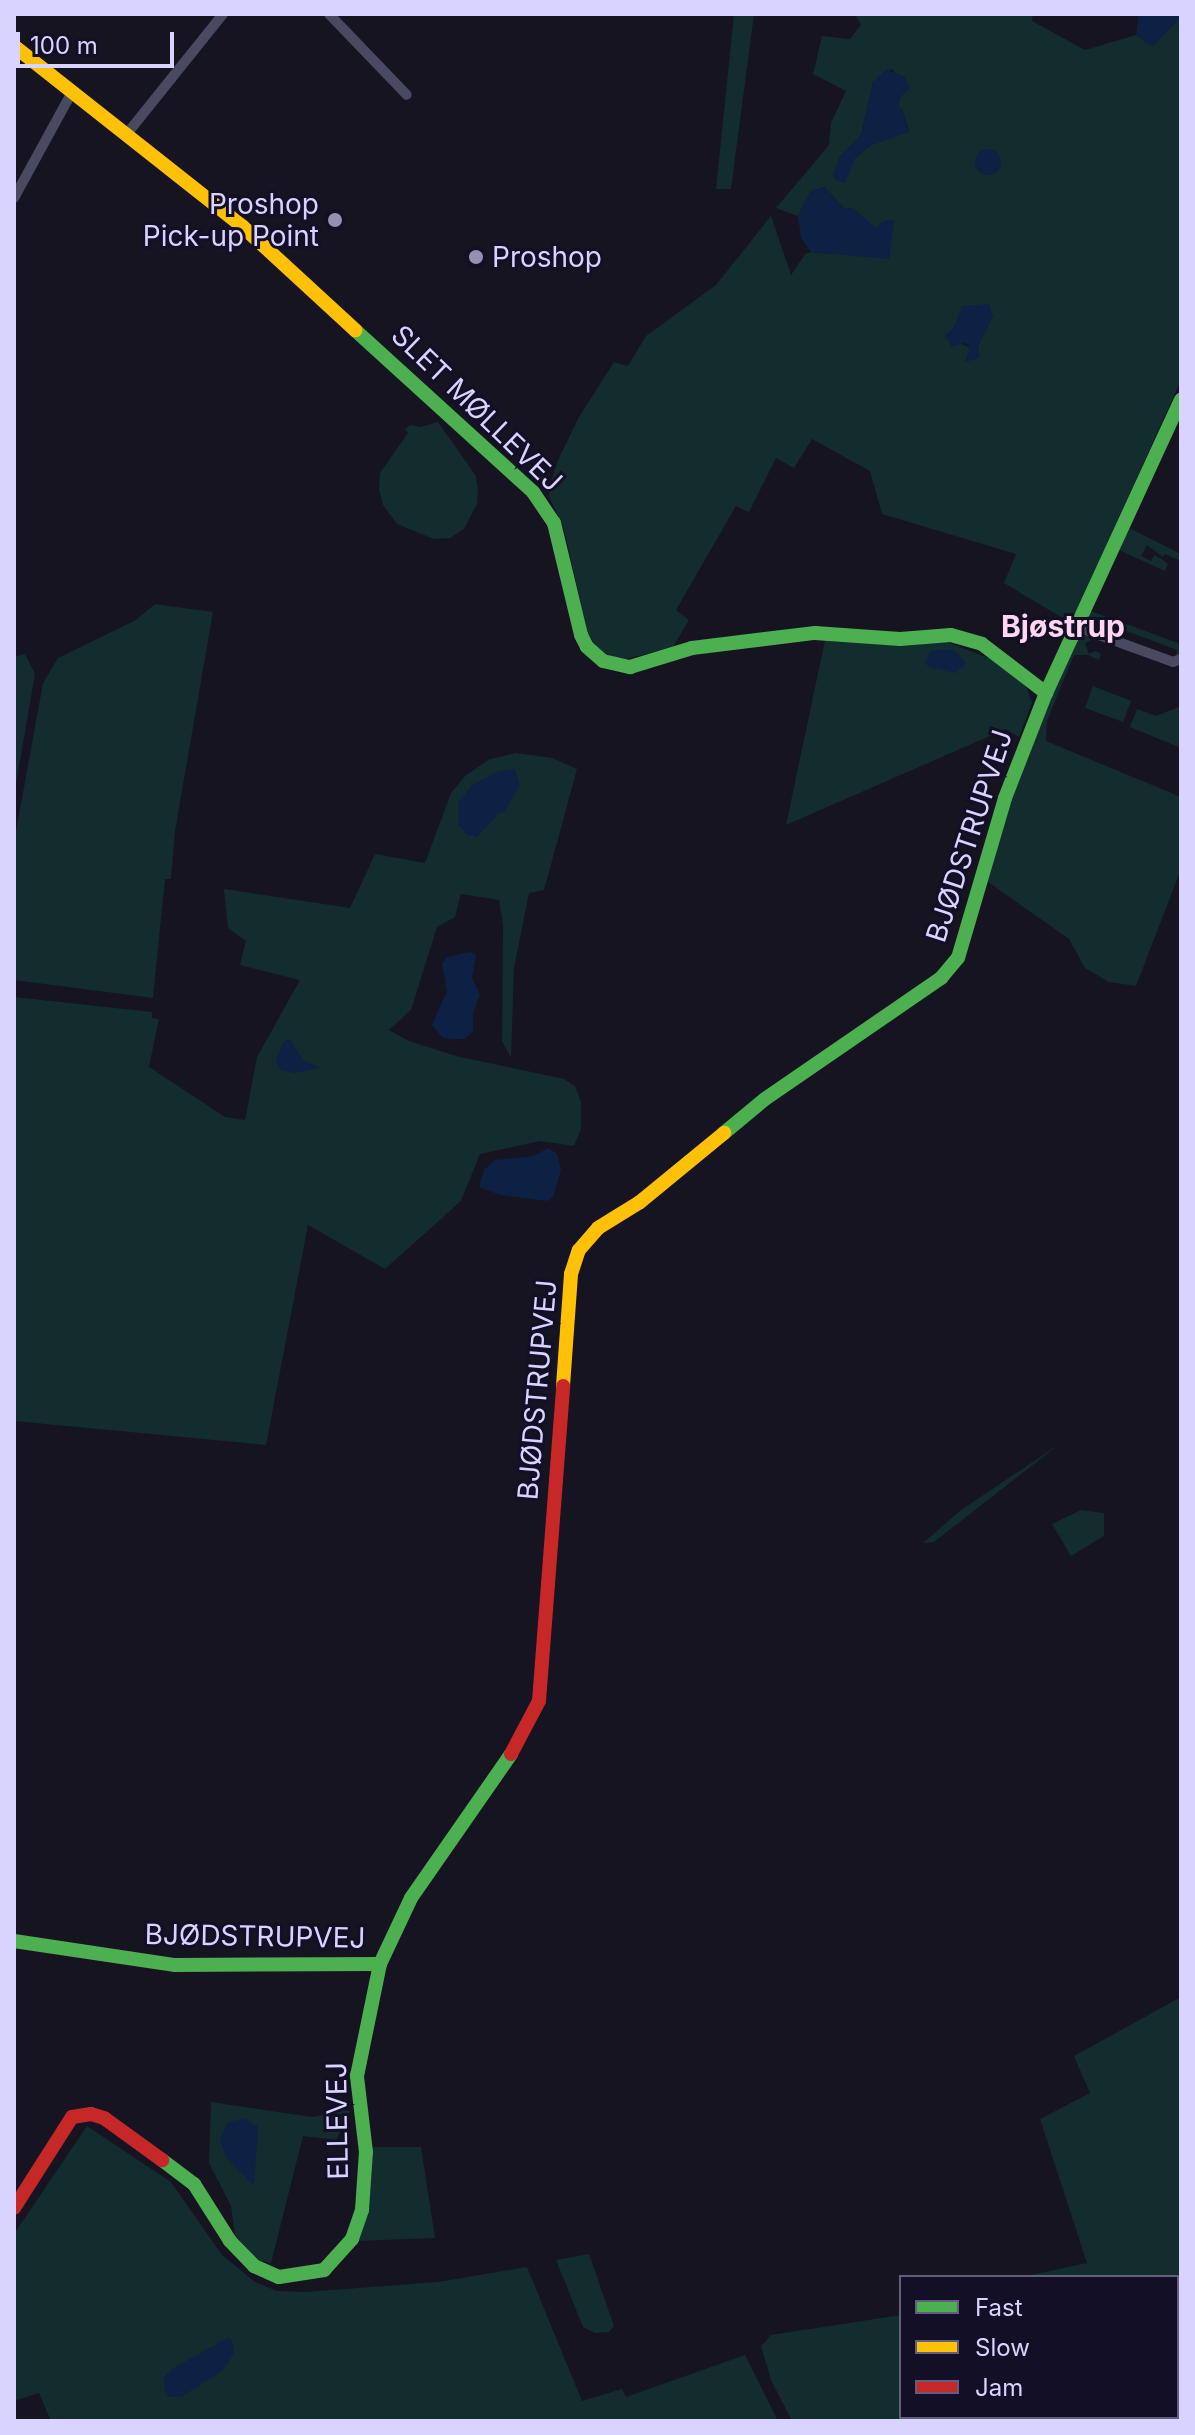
<!DOCTYPE html>
<html>
<head>
<meta charset="utf-8">
<style>
	body { margin:0 }
	#map { position:relative; width:1195px; height:2435px; overflow:hidden; background:#161421; font-family:Inter,sans-serif }
	div>[style] { position:absolute }
	.green>* { inset:0; background:#132c2d }
	.water>* { inset:0; background:#0d2144 }
	.round { border-radius:50% }
	.street>* { height:10px; margin:-5px; padding:0 5px; transform-origin:5px; border-radius:5px; background:#4a4962 }
	.fast>* { height:14px; margin:-7px; padding:0 7px; transform-origin:7px; border-radius:7px; background:#4caf50 }
	.slow>* { height:14px; margin:-7px; padding:0 7px; transform-origin:7px; border-radius:7px; background:#ffc107 }
	.jam>* { height:14px; margin:-7px; padding:0 7px; transform-origin:7px; border-radius:7px; background:#c62828 }
	.dots>* { width:22px; height:22px; translate:-50% -50%; box-sizing:border-box; border:4px solid #130f26; border-radius:50% }
	span { translate:-50% -50%; white-space:nowrap; text-align:center; line-height:1.15; -webkit-text-stroke:6px #130f26; paint-order:stroke }
	.poi-label { font-size:28px; color:#d9d4ff }
	.right { translate:-100% -50%; text-align:right }
	.left { translate:0 -50%; text-align:left }
	.street-label { font-size:28px; color:#d9d4ff }
	.neighbourhood-label { font-size:30px; color:#ffd6f0; font-weight:700 }
	.frame { position:absolute; inset:0; border:16px solid #d9d4ff; pointer-events:none }
	.legend { position:absolute; left:899px; top:2275px; width:280px; height:144px; box-sizing:border-box; background:#130f26; border:2px solid #625e7d; margin:0; padding:10px 14px; list-style:none; font-size:24px; color:#d9d4ff }
	.legend li { display:flex; align-items:center; gap:16px; height:40px }
	.legend b { width:40px; border:2px solid #625e7d }
	.scale { position:absolute; left:16px; top:32px; width:158px; height:36px; box-sizing:border-box; border:4px solid #d9d4ff; border-top:0; padding-left:10px; font-size:24px; line-height:28px; white-space:nowrap; color:#d9d4ff; -webkit-text-stroke:6px #130f26; paint-order:stroke }
</style>
</head>
<body>
<div id="map">
	<div class="green">
		<div style="clip-path:polygon(734px 14px,754px 14px,731px 189px,716px 189px)"></div>
		<div style="clip-path:polygon(evenodd,855px 14px,1033px 14px,1032px 21px,1085px 50px,1136px 35px,1153px 46px,1179px 18px,1177px 14px,1181px 14px,1181px 380px,1071px 623px,1004px 583px,1016px 554px,882px 514px,870px 471px,812px 439px,794px 468px,776px 458px,749px 512px,736px 506px,676px 610px,689px 620px,673px 647px,626px 659px,612px 657px,596px 647px,588px 633px,563px 526px,549px 497px,549px 487px,559px 458px,579px 417px,614px 362px,628px 366px,646px 336px,716px 285px,771px 216px,791px 275px,805px 254px,811px 252px,889px 258px,876px 229px,854px 209px,844px 208px,824px 187px,811px 191px,798px 216px,776px 208px,829px 145px,831px 123px,846px 91px,813px 74px,822px 36px,850px 39px,861px 25px,855px 14px,892px 69px,909px 87px,900px 97px,898px 107px,902px 109px,909px 131px,871px 145px,855px 158px,839px 158px,861px 135px,873px 82px,892px 69px,855px 14px,993px 316px,979px 344px,971px 348px,945px 336px,953px 329px,993px 316px)"></div>
		<div style="clip-path:polygon(438px 422px,476px 476px,478px 490px,477px 504px,464px 529px,450px 538px,434px 539px,397px 524px,383px 505px,379px 489px,380px 473px,408px 433px,405px 429px,411px 425px,420px 427px)"></div>
		<div style="clip-path:polygon(1129px 528px,1181px 554px,1181px 561px,1165px 554px,1163px 557px,1147px 545px,1141px 556px,1151px 561px,1154px 555px,1162px 559px,1168px 564px,1165px 571px,1119px 550px)"></div>
		<div style="clip-path:polygon(155px 604px,213px 612px,175px 831px,171px 879px,165px 879px,153px 998px,14px 980px,14px 842px,43px 683px,58px 658px,136px 620px)"></div>
		<div style="clip-path:polygon(1088px 610px,1181px 644px,1181px 656px,1175px 658px,1177px 650px,1092px 618px,1087px 630px,1079px 627px)"></div>
		<div style="clip-path:polygon(1081px 631px,1091px 640px,1085px 643px,1089px 654px,1095px 651px,1101px 654px,1099px 660px,1088px 655px,1074px 655px,1047px 721px,1046px 741px,1181px 797px,1181px 869px,1136px 986px,1109px 982px,1085px 968px,1069px 939px,988px 882px,1008px 806px,1041px 711px)"></div>
		<div style="clip-path:polygon(843px 639px,896px 646px,947px 642px,999px 662px,1027px 688px,1032px 703px,1019px 737px,1006px 729px,786px 825px,825px 640px)"></div>
		<div style="clip-path:polygon(25px 654px,35px 674px,14px 795px,14px 657px)"></div>
		<div style="clip-path:polygon(1093px 686px,1131px 701px,1123px 722px,1085px 708px)"></div>
		<div style="clip-path:polygon(1181px 706px,1181px 748px,1130px 727px,1137px 709px,1156px 716px)"></div>
		<div style="clip-path:polygon(516px 753px,552px 758px,577px 769px,544px 890px,529px 893px,514px 968px,511px 1058px,502px 1041px,503px 925px,499px 900px,461px 894px,455px 917px,437px 927px,411px 1010px,389px 1030px,409px 1041px,456px 1056px,564px 1079px,575px 1086px,581px 1102px,581px 1129px,574px 1146px,540px 1141px,480px 1154px,461px 1201px,385px 1269px,308px 1225px,266px 1445px,14px 1421px,14px 997px,152px 1012px,152px 1018px,159px 1019px,149px 1067px,225px 1117px,245px 1120px,257px 1057px,300px 980px,240px 965px,246px 941px,228px 928px,224px 889px,350px 908px,375px 854px,425px 863px,451px 793px,466px 775px,490px 759px)"></div>
		<div style="clip-path:polygon(1061px 1443px,934px 1542px,923px 1543px,961px 1510px)"></div>
		<div style="clip-path:polygon(1081px 1510px,1104px 1513px,1104px 1536px,1071px 1556px,1052px 1524px)"></div>
		<div style="clip-path:polygon(1181px 1997px,1181px 2421px,792px 2421px,771px 2380px,761px 2346px,771px 2335px,901px 2315px,901px 2417px,1177px 2417px,1177px 2277px,1022px 2277px,1087px 2263px,1040px 2119px,1090px 2093px,1074px 2056px)"></div>
		<div style="clip-path:polygon(211px 2102px,312px 2117px,323px 2115px,329px 2108px,350px 2111px,336px 2140px,303px 2136px,271px 2263px,257px 2260px,235px 2235px,231px 2206px,209px 2163px)"></div>
		<div style="clip-path:polygon(87px 2126px,171px 2182px,222px 2255px,255px 2282px,277px 2291px,305px 2292px,438px 2282px,527px 2267px,582px 2401px,622px 2389px,626px 2397px,745px 2355px,778px 2421px,51px 2421px,39px 2393px,14px 2401px,14px 2234px)"></div>
		<div style="clip-path:polygon(370px 2147px,421px 2147px,435px 2238px,356px 2241px)"></div>
		<div style="clip-path:polygon(589px 2254px,614px 2326px,609px 2332px,595px 2333px,583px 2327px,556px 2260px)"></div>
	</div>
	<div class="water">
		<div style="clip-path:polygon(1139px 14px,1177px 14px,1180px 18px,1153px 46px,1136px 35px)"></div>
		<div style="clip-path:polygon(887px 69px,905px 77px,910px 88px,900px 97px,898px 107px,902px 109px,909px 132px,871px 145px,855px 158px,845px 183px,835px 179px,833px 175px,839px 158px,861px 135px,873px 82px)"></div>
		<div class="round" style="left:975px;top:149px;width:26px;height:26px"></div>
		<div style="clip-path:polygon(824px 187px,844px 208px,854px 209px,876px 228px,885px 220px,894px 220px,889px 259px,811px 252px,801px 238px,798px 216px,811px 191px)"></div>
		<div style="clip-path:polygon(989px 304px,993px 316px,979px 344px,979px 358px,965px 362px,970px 347px,964px 343px,952px 347px,945px 336px,953px 329px,962px 306px)"></div>
		<div style="clip-path:polygon(931px 650px,954px 650px,966px 663px,955px 673px,933px 668px,925px 664px)"></div>
		<div style="clip-path:polygon(515px 769px,520px 785px,505px 811px,499px 813px,477px 837px,467px 835px,459px 825px,458px 803px,472px 785px,499px 771px)"></div>
		<div style="clip-path:polygon(470px 952px,476px 955px,472px 978px,480px 995px,473px 1013px,473px 1031px,465px 1039px,451px 1039px,442px 1037px,432px 1025px,447px 991px,442px 964px,447px 957px)"></div>
		<div style="clip-path:polygon(290px 1039px,303px 1060px,320px 1068px,294px 1073px,280px 1070px,276px 1060px,283px 1042px)"></div>
		<div style="clip-path:polygon(549px 1148px,557px 1154px,561px 1170px,553px 1197px,547px 1201px,500px 1195px,479px 1187px,484px 1170px,495px 1160px,533px 1156px)"></div>
		<div style="clip-path:polygon(246px 2119px,258px 2127px,254px 2186px,226px 2157px,220px 2139px,228px 2122px)"></div>
		<div style="clip-path:polygon(229px 2337px,234px 2346px,233px 2355px,222px 2371px,181px 2397px,170px 2397px,165px 2391px,164px 2377px,172px 2369px)"></div>
	</div>
	<div class="street">
		<div style="left:329px;top:14px;width:112px;rotate:46.1deg"></div>
		<div style="left:126px;top:135px;width:155px;rotate:-51.3deg"></div>
		<div style="left:14px;top:198px;width:121px;rotate:-61.3deg"></div>
		<div style="left:1088px;top:631px;width:90px;rotate:20deg"></div>
		<div style="left:1173px;top:662px;width:9px;rotate:-21deg"></div>
	</div>
	<div class="fast">
		<div style="left:355px;top:330px;width:241px;rotate:42.3deg"></div>
		<div style="left:533px;top:492px;width:37px;rotate:56deg"></div>
		<div style="left:554px;top:523px;width:115px;rotate:76.4deg"></div>
		<div style="left:581px;top:635px;width:13px;rotate:63deg"></div>
		<div style="left:587px;top:647px;width:21px;rotate:41deg"></div>
		<div style="left:603px;top:661px;width:28px;rotate:13deg"></div>
		<div style="left:630px;top:667px;width:65px;rotate:-17deg"></div>
		<div style="left:692px;top:648px;width:124px;rotate:-7deg"></div>
		<div style="left:815px;top:633px;width:85px;rotate:4deg"></div>
		<div style="left:900px;top:639px;width:51px;rotate:-4.5deg"></div>
		<div style="left:951px;top:635px;width:32px;rotate:16deg"></div>
		<div style="left:982px;top:644px;width:81px;rotate:37.4deg"></div>
		<div style="left:724px;top:1133px;width:53px;rotate:-39.7deg"></div>
		<div style="left:765px;top:1099px;width:214px;rotate:-34.5deg"></div>
		<div style="left:941px;top:978px;width:26px;rotate:-50deg"></div>
		<div style="left:958px;top:958px;width:167px;rotate:-73.6deg"></div>
		<div style="left:1005px;top:798px;width:113px;rotate:-68.7deg"></div>
		<div style="left:1046px;top:693px;width:323px;rotate:-65.3deg"></div>
		<div style="left:14px;top:1941px;width:163px;rotate:8.5deg"></div>
		<div style="left:175px;top:1965px;width:205px;rotate:-0.3deg"></div>
		<div style="left:162px;top:2160px;width:40px;rotate:37deg"></div>
		<div style="left:194px;top:2184px;width:67px;rotate:57.7deg"></div>
		<div style="left:230px;top:2241px;width:35px;rotate:46deg"></div>
		<div style="left:254px;top:2266px;width:27px;rotate:24deg"></div>
		<div style="left:279px;top:2277px;width:46px;rotate:-8.8deg"></div>
		<div style="left:324px;top:2270px;width:42px;rotate:-47.9deg"></div>
		<div style="left:352px;top:2239px;width:31px;rotate:-71deg"></div>
		<div style="left:362px;top:2210px;width:58px;rotate:-86.1deg"></div>
		<div style="left:366px;top:2152px;width:77px;rotate:-96.8deg"></div>
		<div style="left:357px;top:2076px;width:114px;rotate:-78.4deg"></div>
		<div style="left:380px;top:1964px;width:73px;rotate:-64.8deg"></div>
		<div style="left:411px;top:1898px;width:175px;rotate:-55.2deg"></div>
	</div>
	<div class="slow">
		<div style="left:14px;top:46px;width:290px;rotate:38.3deg"></div>
		<div style="left:242px;top:226px;width:154px;rotate:42.6deg"></div>
		<div style="left:563px;top:1386px;width:112px;rotate:-85.9deg"></div>
		<div style="left:571px;top:1274px;width:25px;rotate:-72deg"></div>
		<div style="left:579px;top:1250px;width:29px;rotate:-49deg"></div>
		<div style="left:598px;top:1228px;width:49px;rotate:-31.8deg"></div>
		<div style="left:640px;top:1202px;width:109px;rotate:-39.4deg"></div>
	</div>
	<div class="jam">
		<div style="left:511px;top:1754px;width:60px;rotate:-62.2deg"></div>
		<div style="left:539px;top:1701px;width:316px;rotate:-85.6deg"></div>
		<div style="left:14px;top:2208px;width:108px;rotate:-57.5deg"></div>
		<div style="left:72px;top:2117px;width:19px;rotate:-9deg"></div>
		<div style="left:91px;top:2114px;width:14px;rotate:17deg"></div>
		<div style="left:104px;top:2118px;width:72px;rotate:35.9deg"></div>
	</div>
	<div class="dots">
		<div style="left:335px;top:220px;background:#9591b1"></div>
		<div style="left:476px;top:257px;background:#9591b1"></div>
	</div>
	<div class="poi-label">
		<span class="right" style="left:319px;top:220px">Proshop<br>Pick-up Point</span>
		<span class="left" style="left:492px;top:257px">Proshop</span>
	</div>
	<div class="street-label">
		<span style="left:477px;top:408px;rotate:44deg">SLET MØLLEVEJ</span>
		<span style="left:969px;top:836px;rotate:-72deg">BJØDSTRUPVEJ</span>
		<span style="left:537px;top:1390px;rotate:-85deg">BJØDSTRUPVEJ</span>
		<span style="left:255px;top:1936px;rotate:1deg">BJØDSTRUPVEJ</span>
		<span style="left:337px;top:2121px;rotate:-91deg">ELLEVEJ</span>
	</div>
	<div class="neighbourhood-label">
		<span style="left:1063px;top:626px">Bjøstrup</span>
	</div>
	<div class="frame"></div>
	<ul class="legend">
	<li><b style="height:10px;background:#4caf50"></b>Fast</li>
	<li><b style="height:10px;background:#ffc107"></b>Slow</li>
	<li><b style="height:10px;background:#c62828"></b>Jam</li>
	</ul>
	<div class="scale">100 m</div>
</div>
</body>
</html>
